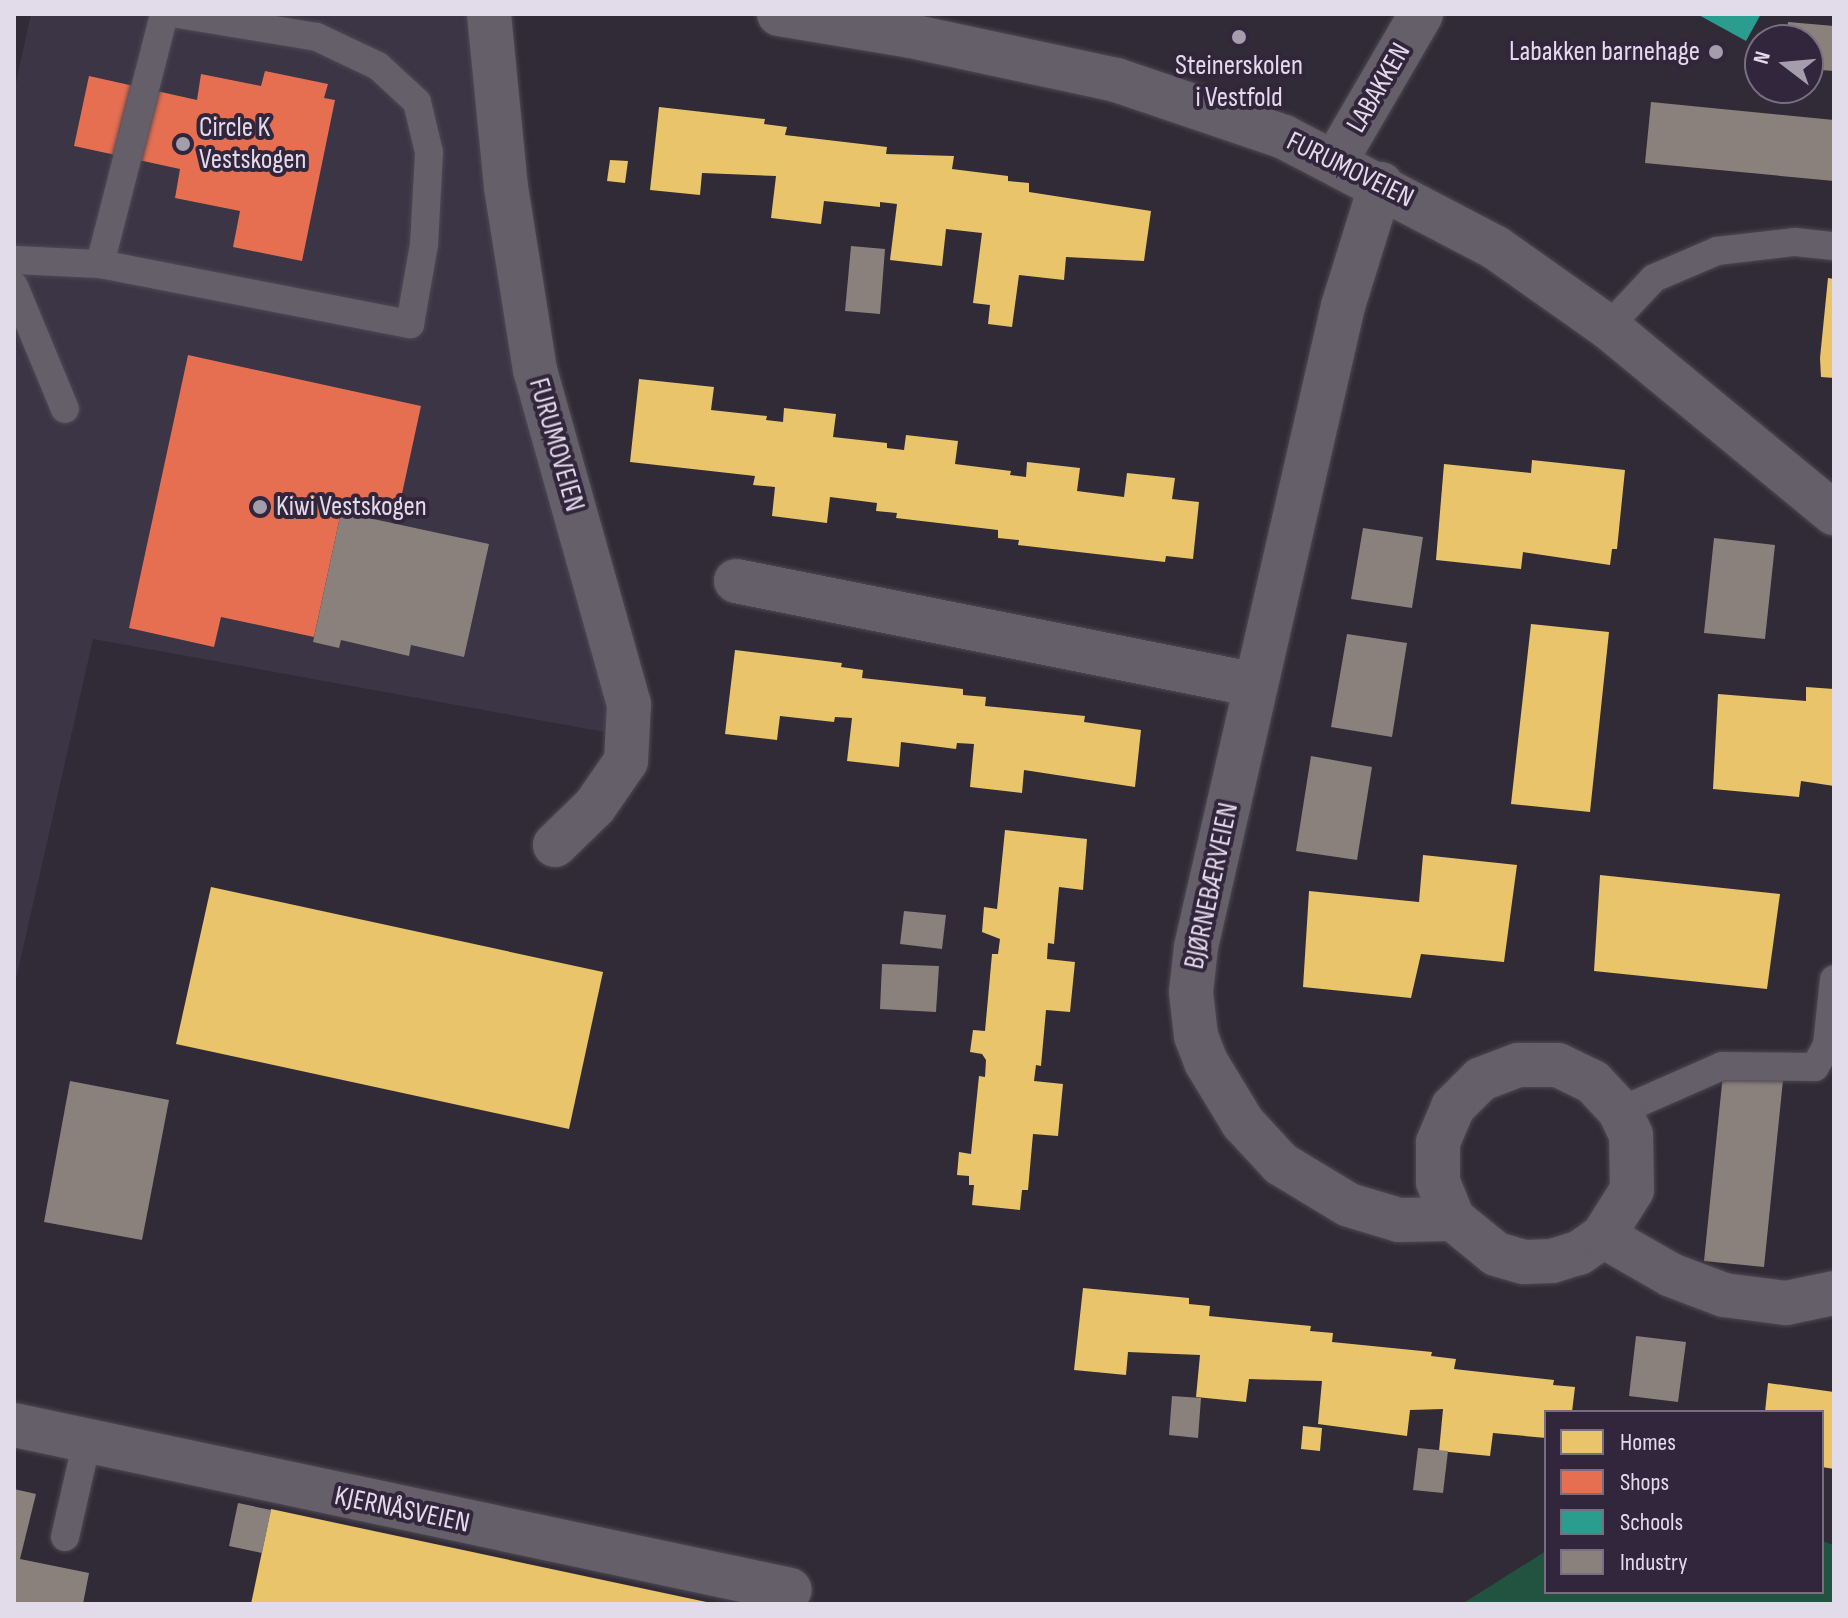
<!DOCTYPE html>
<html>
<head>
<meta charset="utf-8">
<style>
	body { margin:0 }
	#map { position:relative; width:1848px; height:1618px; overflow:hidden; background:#312b37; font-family:"Sofia Sans Condensed",sans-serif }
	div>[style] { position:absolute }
	.commercial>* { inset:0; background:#3b3546 }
	.green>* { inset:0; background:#215340 }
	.homes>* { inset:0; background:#e9c46a }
	.shops>* { inset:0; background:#e76f51 }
	.schools>* { inset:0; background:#2a9d8f }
	.industry>* { inset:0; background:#8a817c }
	.roads { filter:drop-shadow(0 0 2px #4d4853) drop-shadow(0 0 2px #4d4853) }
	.service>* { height:28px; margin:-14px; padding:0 14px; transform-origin:14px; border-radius:14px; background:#645f68 }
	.minor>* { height:44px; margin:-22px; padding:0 22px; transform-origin:22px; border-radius:22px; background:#645f68 }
	.dots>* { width:22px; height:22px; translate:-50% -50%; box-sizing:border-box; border:4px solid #31263c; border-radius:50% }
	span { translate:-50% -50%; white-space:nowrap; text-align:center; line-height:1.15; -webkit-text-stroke:8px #31263c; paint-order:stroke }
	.poi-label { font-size:28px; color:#e2dbea }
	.right { translate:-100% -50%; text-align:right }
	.left { translate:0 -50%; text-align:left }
	.street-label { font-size:28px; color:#e2dbea }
	.frame { position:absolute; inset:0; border:16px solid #e2dbea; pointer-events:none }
	.legend { position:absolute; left:1544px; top:1410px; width:280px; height:184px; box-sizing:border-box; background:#31263c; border:2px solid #786e82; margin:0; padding:10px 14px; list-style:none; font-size:24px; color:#e2dbea }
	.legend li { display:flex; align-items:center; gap:16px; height:40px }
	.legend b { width:40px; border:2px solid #786e82 }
	.north { position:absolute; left:1744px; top:24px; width:80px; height:80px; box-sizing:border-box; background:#31263c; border:2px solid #786e82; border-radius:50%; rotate:286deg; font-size:22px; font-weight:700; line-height:32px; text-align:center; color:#e2dbea }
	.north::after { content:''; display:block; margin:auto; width:28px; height:36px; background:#a49dab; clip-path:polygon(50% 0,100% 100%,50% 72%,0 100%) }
</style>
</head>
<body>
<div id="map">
	<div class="commercial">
		<div style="clip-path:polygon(31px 14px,479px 14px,566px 439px,649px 740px,93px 639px,14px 988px,14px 92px)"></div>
	</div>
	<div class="green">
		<div style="clip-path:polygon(1822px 1541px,1834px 1545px,1834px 1604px,1462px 1604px,1546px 1551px,1546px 1592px,1822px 1592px)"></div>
	</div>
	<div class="homes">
		<div style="clip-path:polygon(659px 107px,765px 119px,764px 124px,787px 127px,785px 135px,887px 147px,886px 154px,954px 156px,952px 169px,1008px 176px,1008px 181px,1029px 183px,1029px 192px,1151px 211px,1144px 261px,1066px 257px,1064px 280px,1019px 275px,1012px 327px,988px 324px,990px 305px,973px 303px,982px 233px,946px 229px,942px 266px,890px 260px,897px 204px,880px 202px,880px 207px,824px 201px,821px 224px,771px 218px,776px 176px,702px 173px,700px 195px,650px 190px)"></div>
		<div style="clip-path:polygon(610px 160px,628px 161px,625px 183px,607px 181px)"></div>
		<div style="clip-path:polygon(1828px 278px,1834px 279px,1834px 378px,1821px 377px,1820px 358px)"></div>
		<div style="clip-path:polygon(639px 379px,714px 387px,711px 410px,767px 416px,766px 420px,783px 422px,784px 408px,836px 414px,833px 437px,887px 443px,887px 448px,904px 450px,906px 435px,958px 441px,955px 464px,1011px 471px,1010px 475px,1026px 477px,1027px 462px,1080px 468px,1077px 491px,1124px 497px,1127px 473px,1175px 478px,1172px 499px,1199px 502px,1193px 559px,1166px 556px,1165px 562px,1018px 545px,1019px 540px,998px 538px,998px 530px,896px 518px,897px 513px,876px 511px,877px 503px,830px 497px,827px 523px,772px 516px,775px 487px,753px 485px,755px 476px,630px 462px)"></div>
		<div style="clip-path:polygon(1532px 460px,1625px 470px,1617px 549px,1612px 549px,1610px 565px,1523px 552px,1521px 569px,1436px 560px,1444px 464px,1531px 473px)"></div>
		<div style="clip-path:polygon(1531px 624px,1609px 632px,1590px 812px,1511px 804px)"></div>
		<div style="clip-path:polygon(735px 650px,842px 663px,841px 667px,863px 670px,862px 678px,963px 689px,963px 695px,986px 697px,985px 706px,1085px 716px,1084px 722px,1141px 730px,1135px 787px,1024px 770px,1022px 793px,970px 787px,974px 744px,957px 743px,956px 749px,901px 742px,899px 767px,847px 761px,852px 718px,835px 717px,834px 722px,780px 716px,777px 740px,725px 734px)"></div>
		<div style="clip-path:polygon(1806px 687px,1834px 689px,1834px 786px,1801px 781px,1799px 797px,1713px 789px,1718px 694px,1806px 701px)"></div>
		<div style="clip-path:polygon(1005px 830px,1087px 839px,1083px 890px,1059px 887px,1054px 944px,1048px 943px,1047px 959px,1075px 962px,1070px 1012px,1046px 1010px,1041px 1066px,1036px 1065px,1034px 1081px,1063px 1084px,1058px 1136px,1033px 1134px,1028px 1190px,1022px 1190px,1020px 1210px,972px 1205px,974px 1185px,969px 1185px,969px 1176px,957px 1175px,959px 1152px,971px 1154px,979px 1076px,985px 1077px,986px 1060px,982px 1054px,970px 1052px,973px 1030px,985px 1031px,992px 954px,998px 954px,1000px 939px,982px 932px,984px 907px,997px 909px)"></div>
		<div style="clip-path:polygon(1423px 855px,1517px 865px,1504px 962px,1421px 954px,1411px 998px,1303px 987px,1309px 891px,1419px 902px)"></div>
		<div style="clip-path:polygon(1600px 875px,1780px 894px,1767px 989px,1594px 971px)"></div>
		<div style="clip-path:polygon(211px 887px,603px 972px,569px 1129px,176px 1044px)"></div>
		<div style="clip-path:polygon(1083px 1288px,1189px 1298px,1189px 1304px,1210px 1306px,1209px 1316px,1311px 1326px,1310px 1331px,1333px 1333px,1332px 1342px,1432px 1352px,1431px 1356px,1456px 1359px,1454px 1369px,1554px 1380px,1553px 1385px,1575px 1387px,1572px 1412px,1546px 1412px,1546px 1438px,1493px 1433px,1490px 1456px,1439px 1451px,1443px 1409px,1410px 1410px,1407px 1436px,1318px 1424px,1322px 1381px,1249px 1379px,1246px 1402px,1196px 1397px,1200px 1355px,1128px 1352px,1126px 1375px,1074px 1370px)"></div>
		<div style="clip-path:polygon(1768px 1383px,1834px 1392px,1834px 1469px,1822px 1467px,1822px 1412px,1765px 1412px)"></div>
		<div style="clip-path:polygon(1303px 1426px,1322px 1428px,1320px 1451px,1301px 1449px)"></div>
		<div style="clip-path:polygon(271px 1509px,711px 1603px,711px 1604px,251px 1604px)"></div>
	</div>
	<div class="shops">
		<div style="clip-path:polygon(265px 71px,328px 84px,324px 98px,335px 100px,302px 261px,233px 247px,240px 211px,175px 198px,180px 169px,74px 146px,89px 76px,197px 100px,201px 74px,261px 86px)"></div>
		<div style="clip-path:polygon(188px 355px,421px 406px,400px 503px,372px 497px,368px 518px,341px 512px,314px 637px,221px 617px,214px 647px,129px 628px)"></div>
	</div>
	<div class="schools">
		<div style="clip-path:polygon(1697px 14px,1761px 14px,1746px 41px)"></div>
	</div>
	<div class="industry">
		<div style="clip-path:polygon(1788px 22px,1834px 26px,1834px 71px,1808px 69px,1808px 40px,1786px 40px)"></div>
		<div style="clip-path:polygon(1651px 102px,1834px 120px,1834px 181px,1645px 163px)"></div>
		<div style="clip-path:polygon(851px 246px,885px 249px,880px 314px,845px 311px)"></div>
		<div style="clip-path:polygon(341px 512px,489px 544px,464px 657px,411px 645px,409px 656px,341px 640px,339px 648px,313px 642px)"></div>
		<div style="clip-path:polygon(1363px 528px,1423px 537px,1412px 608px,1351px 599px)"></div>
		<div style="clip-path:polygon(1714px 538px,1775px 545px,1765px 639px,1704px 633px)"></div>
		<div style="clip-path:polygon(1347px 634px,1407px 643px,1392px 737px,1331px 727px)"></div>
		<div style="clip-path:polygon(1311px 756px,1372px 767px,1357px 860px,1296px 851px)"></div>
		<div style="clip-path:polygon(904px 911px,946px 915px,942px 949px,900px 944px)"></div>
		<div style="clip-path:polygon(882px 964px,939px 966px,936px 1012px,880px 1009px)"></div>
		<div style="clip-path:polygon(1723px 1074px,1783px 1080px,1764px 1267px,1704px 1261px)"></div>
		<div style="clip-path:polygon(70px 1081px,169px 1100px,142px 1240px,44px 1222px)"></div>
		<div style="clip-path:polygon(1636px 1336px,1686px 1342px,1678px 1402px,1629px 1396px)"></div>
		<div style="clip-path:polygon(1172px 1396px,1201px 1398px,1198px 1438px,1169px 1435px)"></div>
		<div style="clip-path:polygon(1418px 1448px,1448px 1451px,1443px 1493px,1413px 1490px)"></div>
		<div style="clip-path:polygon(14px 1489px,36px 1494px,20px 1559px,89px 1573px,83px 1604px,14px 1604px)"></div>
		<div style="clip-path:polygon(238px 1503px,271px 1510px,262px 1553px,229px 1546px)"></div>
	</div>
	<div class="roads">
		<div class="service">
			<div style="left:14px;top:260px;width:86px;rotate:2.7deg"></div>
			<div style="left:100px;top:264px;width:258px;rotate:-75.6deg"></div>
			<div style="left:100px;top:264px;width:316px;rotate:11deg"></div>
			<div style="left:410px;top:324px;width:80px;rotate:-80deg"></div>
			<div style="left:424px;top:245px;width:93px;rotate:-86.9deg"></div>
			<div style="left:429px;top:152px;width:51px;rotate:-103.5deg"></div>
			<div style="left:417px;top:102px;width:53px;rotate:-137.3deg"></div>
			<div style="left:378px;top:66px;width:68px;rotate:-154.6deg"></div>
			<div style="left:317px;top:37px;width:141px;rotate:-170.6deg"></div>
			<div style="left:14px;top:286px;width:133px;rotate:67.5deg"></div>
			<div style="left:1608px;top:327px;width:67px;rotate:-46.8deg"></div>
			<div style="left:1654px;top:278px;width:69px;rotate:-23.2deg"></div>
			<div style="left:1717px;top:251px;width:79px;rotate:-6.6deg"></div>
			<div style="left:1795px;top:242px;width:39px;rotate:6deg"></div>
			<div style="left:1620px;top:1111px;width:111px;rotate:-23.8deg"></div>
			<div style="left:1722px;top:1066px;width:93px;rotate:0.6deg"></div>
			<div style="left:1815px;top:1067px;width:25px;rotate:-61deg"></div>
			<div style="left:1827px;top:1045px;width:66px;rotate:-83.9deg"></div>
			<div style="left:65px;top:1537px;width:98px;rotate:-77.1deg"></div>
		</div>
		<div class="minor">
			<div style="left:489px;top:14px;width:174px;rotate:84.4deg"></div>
			<div style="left:506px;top:187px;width:185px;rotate:81deg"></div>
			<div style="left:535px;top:370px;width:347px;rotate:74.3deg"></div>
			<div style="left:629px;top:704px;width:57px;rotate:93deg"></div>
			<div style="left:626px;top:761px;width:55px;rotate:124.6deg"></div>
			<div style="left:595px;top:806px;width:56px;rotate:135.7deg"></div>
			<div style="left:779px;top:14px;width:134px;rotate:9.5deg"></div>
			<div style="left:911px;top:36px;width:210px;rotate:12.1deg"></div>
			<div style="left:1116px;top:80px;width:177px;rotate:18.7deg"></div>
			<div style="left:1284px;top:137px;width:239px;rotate:27.6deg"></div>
			<div style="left:1496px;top:248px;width:137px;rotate:35.2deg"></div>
			<div style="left:1608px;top:327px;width:293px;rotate:39.5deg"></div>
			<div style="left:1335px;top:162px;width:171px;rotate:-59.8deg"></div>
			<div style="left:1381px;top:184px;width:128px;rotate:107.3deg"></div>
			<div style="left:1343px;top:306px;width:658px;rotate:102.92deg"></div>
			<div style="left:1196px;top:947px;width:45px;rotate:96.3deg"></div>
			<div style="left:1191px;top:992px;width:44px;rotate:83.5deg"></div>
			<div style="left:1196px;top:1036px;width:28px;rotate:69deg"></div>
			<div style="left:1206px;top:1062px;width:71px;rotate:58.8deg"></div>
			<div style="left:1243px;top:1123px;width:56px;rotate:47.2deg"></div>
			<div style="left:1281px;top:1164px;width:79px;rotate:31.1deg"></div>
			<div style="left:1349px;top:1205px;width:52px;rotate:16.7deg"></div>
			<div style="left:1399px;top:1220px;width:54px;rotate:-1.1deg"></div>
			<div style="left:1453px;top:1219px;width:55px;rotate:39.1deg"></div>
			<div style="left:1496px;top:1254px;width:29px;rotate:16deg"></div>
			<div style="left:1524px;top:1262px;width:28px;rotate:-2deg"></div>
			<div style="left:1552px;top:1261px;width:28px;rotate:-17deg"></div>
			<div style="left:1579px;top:1253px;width:29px;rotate:-35deg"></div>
			<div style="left:1603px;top:1236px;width:54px;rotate:-57.8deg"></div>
			<div style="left:1632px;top:1190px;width:55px;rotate:-91deg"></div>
			<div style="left:1631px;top:1135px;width:26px;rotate:-115deg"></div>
			<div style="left:1620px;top:1111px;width:40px;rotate:-133deg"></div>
			<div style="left:1593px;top:1082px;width:39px;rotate:-154deg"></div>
			<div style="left:1558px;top:1065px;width:40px;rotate:180deg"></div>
			<div style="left:1518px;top:1065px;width:40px;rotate:159deg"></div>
			<div style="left:1481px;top:1079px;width:40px;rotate:135deg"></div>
			<div style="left:1453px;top:1107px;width:39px;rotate:113deg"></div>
			<div style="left:1438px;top:1143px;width:39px;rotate:90deg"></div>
			<div style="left:1438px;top:1182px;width:40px;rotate:68deg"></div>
			<div style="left:736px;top:581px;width:530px;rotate:11.31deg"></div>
			<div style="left:1603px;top:1236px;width:78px;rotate:29.8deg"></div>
			<div style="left:1671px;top:1275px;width:57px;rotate:20.7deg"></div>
			<div style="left:1724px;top:1295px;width:63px;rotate:7.4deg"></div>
			<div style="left:1786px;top:1303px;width:49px;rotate:-11.8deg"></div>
			<div style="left:14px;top:1425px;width:793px;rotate:12deg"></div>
		</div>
	</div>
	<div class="dots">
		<div style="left:1239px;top:37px;background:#a49dab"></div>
		<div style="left:1716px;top:52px;background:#a49dab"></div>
		<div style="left:183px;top:144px;background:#a49dab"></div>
		<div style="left:260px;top:507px;background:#a49dab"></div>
	</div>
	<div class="poi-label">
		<span class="right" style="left:1700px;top:52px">Labakken barnehage</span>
		<span style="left:1239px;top:82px">Steinerskolen<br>i Vestfold</span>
		<span class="left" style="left:199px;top:144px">Circle K<br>Vestskogen</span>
		<span class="left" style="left:276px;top:507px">Kiwi Vestskogen</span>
	</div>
	<div class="street-label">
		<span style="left:1379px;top:88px;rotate:-60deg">LABAKKEN</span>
		<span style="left:1350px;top:170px;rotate:26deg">FURUMOVEIEN</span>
		<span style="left:556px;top:445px;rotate:74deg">FURUMOVEIEN</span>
		<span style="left:1212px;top:886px;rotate:-78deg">BJØRNEBÆRVEIEN</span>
		<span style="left:402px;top:1510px;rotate:12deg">KJERNÅSVEIEN</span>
	</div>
	<div class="frame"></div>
	<ul class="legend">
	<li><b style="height:22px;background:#e9c46a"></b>Homes</li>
	<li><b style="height:22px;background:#e76f51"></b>Shops</li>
	<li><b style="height:22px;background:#2a9d8f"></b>Schools</li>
	<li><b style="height:22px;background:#8a817c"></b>Industry</li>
	</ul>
	<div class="north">N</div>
</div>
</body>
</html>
